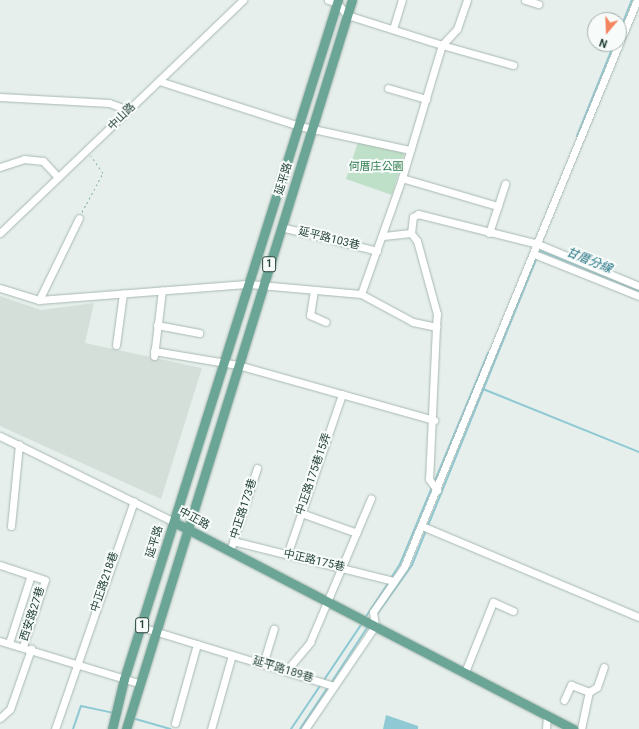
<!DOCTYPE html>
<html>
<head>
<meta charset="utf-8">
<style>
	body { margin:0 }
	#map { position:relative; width:639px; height:729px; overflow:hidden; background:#e6efeb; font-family:Roboto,"Noto Sans TC",sans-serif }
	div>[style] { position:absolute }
	.built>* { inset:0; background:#d4dfda }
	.green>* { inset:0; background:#bfe0c8 }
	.water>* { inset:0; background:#8ec9d4 }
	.stream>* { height:2px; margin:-1px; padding:0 1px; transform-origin:1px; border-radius:1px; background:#8ec9d4 }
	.path>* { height:1px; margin-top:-0.5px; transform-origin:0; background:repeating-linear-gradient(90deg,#86b3a5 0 2px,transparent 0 5px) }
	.roads { filter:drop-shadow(0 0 1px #a8b8b2) drop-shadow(0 0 1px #a8b8b2) }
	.minor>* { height:7px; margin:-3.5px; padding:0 3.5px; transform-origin:3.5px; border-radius:3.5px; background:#fff }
	.major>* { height:9px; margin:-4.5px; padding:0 4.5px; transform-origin:4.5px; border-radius:4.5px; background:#6aa596 }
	span { translate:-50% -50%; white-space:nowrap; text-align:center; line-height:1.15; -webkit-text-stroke:4px #f7fbf9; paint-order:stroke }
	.shield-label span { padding:1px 3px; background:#f7fbf9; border:1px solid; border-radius:3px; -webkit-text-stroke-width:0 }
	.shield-label { font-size:10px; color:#24423a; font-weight:700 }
	.street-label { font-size:11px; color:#24423a }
	.park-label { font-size:11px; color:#2d7a4b }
	.water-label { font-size:12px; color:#1c6f80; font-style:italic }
	.north { position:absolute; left:587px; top:12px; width:40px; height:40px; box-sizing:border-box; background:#f7fbf9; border:1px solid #a3b1ad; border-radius:50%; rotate:199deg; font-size:11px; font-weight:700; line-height:16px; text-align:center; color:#24423a }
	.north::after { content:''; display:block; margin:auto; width:14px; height:18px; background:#f4845f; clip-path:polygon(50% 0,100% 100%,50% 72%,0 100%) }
</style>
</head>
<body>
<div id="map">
	<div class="built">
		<div style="clip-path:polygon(0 296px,41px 310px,94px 303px,85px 343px,202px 368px,161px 499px,0 426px)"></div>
	</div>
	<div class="green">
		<div style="clip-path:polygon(358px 142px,405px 151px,392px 195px,346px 179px)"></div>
	</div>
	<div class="water">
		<div style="clip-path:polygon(386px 715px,418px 726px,418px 729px,383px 729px)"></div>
	</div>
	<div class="stream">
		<div style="left:619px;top:32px;width:35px;rotate:-68deg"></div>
		<div style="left:577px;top:136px;width:99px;rotate:-68.1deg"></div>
		<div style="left:536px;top:249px;width:111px;rotate:22.2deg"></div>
		<div style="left:483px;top:389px;width:168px;rotate:22deg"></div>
		<div style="left:434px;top:483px;width:141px;rotate:-67.4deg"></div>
		<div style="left:391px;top:578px;width:17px;rotate:-57deg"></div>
		<div style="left:400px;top:564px;width:83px;rotate:-67.4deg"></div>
		<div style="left:375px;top:617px;width:64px;rotate:-54.6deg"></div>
		<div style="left:412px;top:565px;width:332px;rotate:-67.9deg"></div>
		<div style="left:365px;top:618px;width:43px;rotate:-56.3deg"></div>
		<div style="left:331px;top:683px;width:69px;rotate:-56.8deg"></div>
		<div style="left:132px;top:718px;width:40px;rotate:16deg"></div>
		<div style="left:73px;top:729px;width:24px;rotate:-71deg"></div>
		<div style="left:81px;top:706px;width:33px;rotate:12deg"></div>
		<div style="left:291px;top:729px;width:129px;rotate:-56.1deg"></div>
		<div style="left:300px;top:729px;width:50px;rotate:-56.3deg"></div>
	</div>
	<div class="path">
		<div style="left:82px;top:212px;width:44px;rotate:-61.7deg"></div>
		<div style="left:103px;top:173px;width:21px;rotate:-125deg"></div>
	</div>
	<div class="roads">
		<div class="minor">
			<div style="left:328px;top:0;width:9px;rotate:18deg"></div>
			<div style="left:337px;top:3px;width:16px;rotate:50deg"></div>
			<div style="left:347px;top:15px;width:100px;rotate:17.5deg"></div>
			<div style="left:442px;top:45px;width:22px;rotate:-47deg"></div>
			<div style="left:457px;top:29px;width:31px;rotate:-71deg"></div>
			<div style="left:525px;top:0;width:14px;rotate:17deg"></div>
			<div style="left:393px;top:29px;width:30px;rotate:-73deg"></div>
			<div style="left:159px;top:81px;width:147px;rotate:17.8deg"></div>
			<div style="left:299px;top:126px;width:114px;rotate:12.2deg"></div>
			<div style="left:388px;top:88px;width:40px;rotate:16deg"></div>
			<div style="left:0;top:97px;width:109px;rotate:3.2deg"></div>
			<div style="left:109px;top:103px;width:20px;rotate:20deg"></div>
			<div style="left:0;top:167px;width:25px;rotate:-18deg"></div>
			<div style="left:24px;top:159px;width:19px;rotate:6deg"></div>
			<div style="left:43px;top:161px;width:22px;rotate:47deg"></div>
			<div style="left:402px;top:178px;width:100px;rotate:16.3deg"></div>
			<div style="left:281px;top:227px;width:99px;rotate:14deg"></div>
			<div style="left:0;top:233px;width:337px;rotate:-43.8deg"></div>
			<div style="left:411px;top:233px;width:16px;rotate:-83deg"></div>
			<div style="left:413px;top:217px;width:6px;rotate:-31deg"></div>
			<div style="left:418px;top:214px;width:124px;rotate:14deg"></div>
			<div style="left:538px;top:244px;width:109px;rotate:22.6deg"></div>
			<div style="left:489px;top:233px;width:52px;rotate:-71.9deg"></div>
			<div style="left:534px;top:254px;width:113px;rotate:21.8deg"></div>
			<div style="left:0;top:288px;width:41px;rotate:17.1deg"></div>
			<div style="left:39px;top:300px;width:211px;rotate:-4.4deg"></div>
			<div style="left:249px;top:284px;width:112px;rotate:5.1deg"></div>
			<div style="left:361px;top:294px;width:123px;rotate:-70.5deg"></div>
			<div style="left:402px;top:178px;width:139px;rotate:-73.3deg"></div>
			<div style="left:442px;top:45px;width:74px;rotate:15.7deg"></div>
			<div style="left:314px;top:290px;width:25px;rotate:99deg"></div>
			<div style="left:310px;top:315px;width:17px;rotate:24deg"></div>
			<div style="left:361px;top:294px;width:59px;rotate:28.3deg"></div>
			<div style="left:413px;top:322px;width:24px;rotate:12deg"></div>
			<div style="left:436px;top:327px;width:13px;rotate:-86deg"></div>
			<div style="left:437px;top:314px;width:76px;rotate:-105.3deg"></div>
			<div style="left:417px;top:241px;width:10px;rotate:-127deg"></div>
			<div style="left:411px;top:233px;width:28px;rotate:174deg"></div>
			<div style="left:39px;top:300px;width:91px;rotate:-64deg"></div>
			<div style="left:157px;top:325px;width:43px;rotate:10.8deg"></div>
			<div style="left:436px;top:327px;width:152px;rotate:92.6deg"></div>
			<div style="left:429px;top:479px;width:14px;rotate:54deg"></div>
			<div style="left:116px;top:345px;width:52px;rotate:-82.3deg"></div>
			<div style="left:154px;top:351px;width:85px;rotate:9.5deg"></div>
			<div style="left:238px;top:365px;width:204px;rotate:15.7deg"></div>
			<div style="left:154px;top:356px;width:66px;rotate:-83.1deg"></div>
			<div style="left:0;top:436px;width:194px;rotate:26.3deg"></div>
			<div style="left:301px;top:513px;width:59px;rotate:19.7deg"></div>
			<div style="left:11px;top:526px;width:82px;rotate:-84.4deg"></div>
			<div style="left:422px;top:526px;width:235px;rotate:22.8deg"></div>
			<div style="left:233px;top:541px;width:166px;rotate:14deg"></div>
			<div style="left:232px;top:545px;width:81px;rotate:-72deg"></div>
			<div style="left:287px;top:555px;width:170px;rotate:-71.1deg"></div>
			<div style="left:0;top:565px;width:47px;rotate:18.4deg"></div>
			<div style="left:45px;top:580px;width:70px;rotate:108.4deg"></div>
			<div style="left:141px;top:627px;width:202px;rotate:17deg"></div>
			<div style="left:0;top:641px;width:144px;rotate:16.9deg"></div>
			<div style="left:9px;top:643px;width:71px;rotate:-72.1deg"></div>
			<div style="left:263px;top:664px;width:37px;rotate:-73deg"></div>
			<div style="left:286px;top:671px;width:38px;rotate:-50deg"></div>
			<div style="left:310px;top:642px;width:156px;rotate:-67deg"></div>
			<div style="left:465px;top:672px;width:75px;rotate:-68.2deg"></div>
			<div style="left:493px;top:602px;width:22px;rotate:24deg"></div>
			<div style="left:564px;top:700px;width:17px;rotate:-65deg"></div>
			<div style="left:571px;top:685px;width:19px;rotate:21deg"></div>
			<div style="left:0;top:718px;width:13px;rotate:-42deg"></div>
			<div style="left:10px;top:709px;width:64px;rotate:-70.7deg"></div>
			<div style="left:175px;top:723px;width:82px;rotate:-74.4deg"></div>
			<div style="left:55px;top:729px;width:241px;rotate:-70.9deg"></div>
			<div style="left:211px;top:729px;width:77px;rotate:-74.2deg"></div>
			<div style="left:305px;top:729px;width:125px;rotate:-55.8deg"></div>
			<div style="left:375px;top:626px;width:14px;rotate:-98deg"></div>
			<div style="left:373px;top:612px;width:55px;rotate:-55.4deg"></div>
			<div style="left:404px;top:567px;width:613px;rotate:-67.66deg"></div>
			<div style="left:546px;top:729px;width:14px;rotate:-86deg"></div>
			<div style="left:581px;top:729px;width:38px;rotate:-78deg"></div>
			<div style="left:589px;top:692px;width:9px;rotate:-32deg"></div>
			<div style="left:597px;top:687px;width:21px;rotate:-71deg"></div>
		</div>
		<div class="major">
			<div style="left:174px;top:522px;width:450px;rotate:27.4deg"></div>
			<div style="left:112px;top:729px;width:51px;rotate:-76.5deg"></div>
			<div style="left:124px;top:679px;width:712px;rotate:-72.51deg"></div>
			<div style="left:126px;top:729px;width:763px;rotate:-72.78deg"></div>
		</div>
	</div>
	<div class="shield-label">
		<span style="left:269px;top:264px">1</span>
		<span style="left:142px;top:625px">1</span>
	</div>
	<div class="street-label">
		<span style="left:122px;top:117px;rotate:-45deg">中山路</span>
		<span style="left:284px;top:179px;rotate:-73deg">延平路</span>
		<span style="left:329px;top:239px;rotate:14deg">延平路103巷</span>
		<span style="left:314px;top:474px;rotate:-71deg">中正路175巷15弄</span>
		<span style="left:244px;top:509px;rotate:-72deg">中正路173巷</span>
		<span style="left:194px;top:519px;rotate:28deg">中正路</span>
		<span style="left:155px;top:542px;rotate:-73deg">延平路</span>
		<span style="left:314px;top:561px;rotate:13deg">中正路175巷</span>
		<span style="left:105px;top:582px;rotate:-71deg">中正路218巷</span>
		<span style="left:33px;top:614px;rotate:-72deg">西安路27巷</span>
		<span style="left:283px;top:670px;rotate:17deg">延平路189巷</span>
	</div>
	<div class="park-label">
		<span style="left:376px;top:167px">何厝庄公園</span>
	</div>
	<div class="water-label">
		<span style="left:589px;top:261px;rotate:22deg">甘厝分線</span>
	</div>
	<div class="north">N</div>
</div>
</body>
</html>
